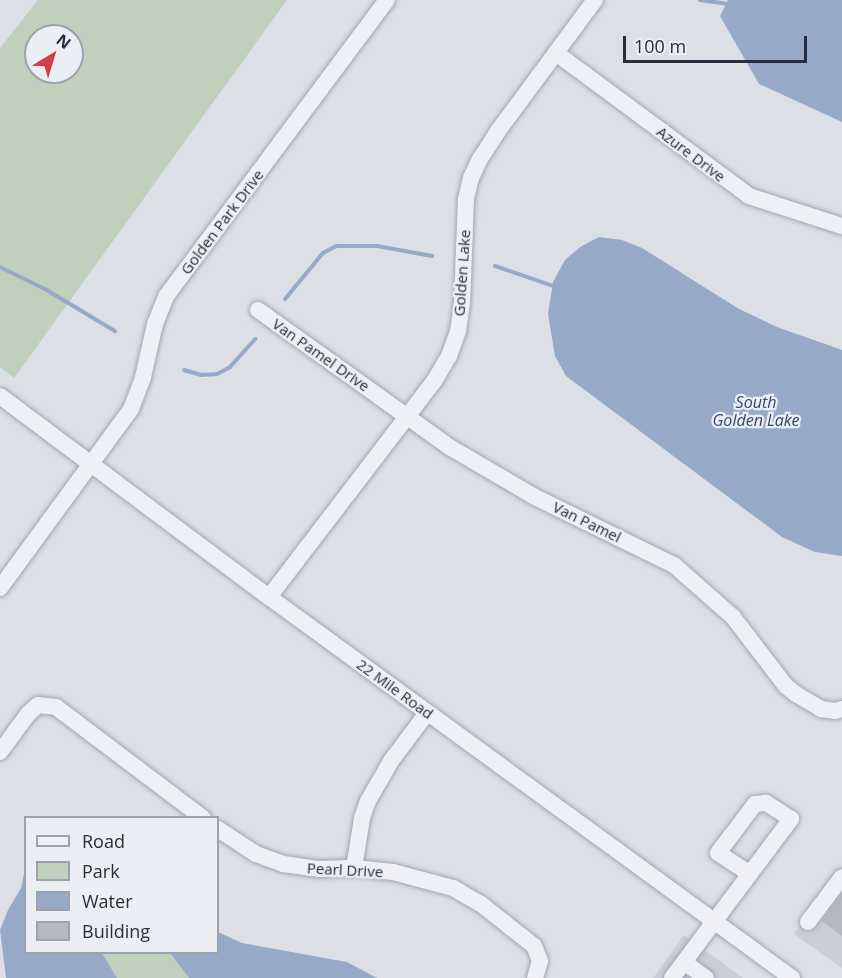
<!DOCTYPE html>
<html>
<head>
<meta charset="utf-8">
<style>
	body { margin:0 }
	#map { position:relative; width:842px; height:978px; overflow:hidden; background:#dcdfe6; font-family:"Open Sans",sans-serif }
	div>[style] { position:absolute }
	.built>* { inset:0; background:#caced8 }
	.green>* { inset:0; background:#c1d0bd }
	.water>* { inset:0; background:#96aac7 }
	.stream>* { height:4px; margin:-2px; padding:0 2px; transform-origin:2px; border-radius:2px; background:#96aac7 }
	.building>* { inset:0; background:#b3b8c3 }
	.roads { filter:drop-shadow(0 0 2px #a2a6b0) drop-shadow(0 0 2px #a2a6b0) }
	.minor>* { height:16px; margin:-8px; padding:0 8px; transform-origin:8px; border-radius:8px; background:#eff0f5 }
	span { translate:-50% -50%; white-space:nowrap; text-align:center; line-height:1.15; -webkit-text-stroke:4.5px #ebeef4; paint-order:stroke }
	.street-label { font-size:15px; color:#262d3d }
	.water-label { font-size:16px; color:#304870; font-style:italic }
	.legend { position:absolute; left:24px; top:816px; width:195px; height:138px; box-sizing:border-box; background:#ebeef4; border:2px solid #9ca1ab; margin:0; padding:8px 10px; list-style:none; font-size:18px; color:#262d3d }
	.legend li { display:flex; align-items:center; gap:12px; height:30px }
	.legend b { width:30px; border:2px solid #9ca1ab }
	.north { position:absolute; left:24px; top:24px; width:60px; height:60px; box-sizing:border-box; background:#ebeef4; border:2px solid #9ca1ab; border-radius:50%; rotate:38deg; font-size:16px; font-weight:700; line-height:24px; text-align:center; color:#262d3d }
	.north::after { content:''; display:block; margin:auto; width:21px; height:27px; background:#ce3f4a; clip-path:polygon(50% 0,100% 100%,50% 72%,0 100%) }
	.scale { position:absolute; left:623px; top:36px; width:184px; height:27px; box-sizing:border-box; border:3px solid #262d3d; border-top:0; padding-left:8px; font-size:18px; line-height:21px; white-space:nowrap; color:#262d3d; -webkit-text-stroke:4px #ebeef4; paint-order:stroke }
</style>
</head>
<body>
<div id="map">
	<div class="built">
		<div style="clip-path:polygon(842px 869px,842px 968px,794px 934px)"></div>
		<div style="clip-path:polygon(684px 935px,743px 978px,653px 978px)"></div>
	</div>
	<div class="green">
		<div style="clip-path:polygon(evenodd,38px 0,287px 0,14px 378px,0 367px,0 48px,38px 0,36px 36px,72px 36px,72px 72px,36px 72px,36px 36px)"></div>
		<div style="clip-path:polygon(102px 953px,170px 953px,189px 978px,117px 978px)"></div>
	</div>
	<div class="water">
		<div style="clip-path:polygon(728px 0,842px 0,842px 122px,759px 84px,720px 16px)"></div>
		<div style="clip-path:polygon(599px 237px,622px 240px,642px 248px,739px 309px,777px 327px,842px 350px,842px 556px,815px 552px,782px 537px,566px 376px,555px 356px,548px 314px,553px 282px,565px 260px,580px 247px)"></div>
		<div style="clip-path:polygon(25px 869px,26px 952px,102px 953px,117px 978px,6px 978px,0 930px,8px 910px,21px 888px)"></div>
		<div style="clip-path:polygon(218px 932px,242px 943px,347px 962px,377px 978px,189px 978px,170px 953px,218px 952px)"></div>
	</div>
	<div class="stream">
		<div style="left:700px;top:0;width:29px;rotate:8deg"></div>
		<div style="left:495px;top:266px;width:65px;rotate:19deg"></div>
		<div style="left:0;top:267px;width:50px;rotate:26.1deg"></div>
		<div style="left:45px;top:289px;width:82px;rotate:31deg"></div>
		<div style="left:285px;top:299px;width:60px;rotate:-50.4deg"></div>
		<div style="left:323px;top:253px;width:15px;rotate:-28deg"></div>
		<div style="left:336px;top:246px;width:41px"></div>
		<div style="left:377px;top:246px;width:56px;rotate:10.3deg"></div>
		<div style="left:184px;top:370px;width:18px;rotate:16deg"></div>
		<div style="left:201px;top:375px;width:16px;rotate:-4deg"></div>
		<div style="left:217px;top:374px;width:15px;rotate:-28deg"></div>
		<div style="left:230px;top:367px;width:38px;rotate:-48deg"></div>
	</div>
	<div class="building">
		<div style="clip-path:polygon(842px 894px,842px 936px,822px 921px)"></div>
	</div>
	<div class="roads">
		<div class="minor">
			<div style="left:556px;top:53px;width:240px;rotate:36.5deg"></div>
			<div style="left:749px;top:196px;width:98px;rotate:17.9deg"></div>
			<div style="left:258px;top:310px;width:237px;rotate:35.6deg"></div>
			<div style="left:451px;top:448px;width:95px;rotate:30.3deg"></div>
			<div style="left:533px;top:496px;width:157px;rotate:26.1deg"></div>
			<div style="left:674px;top:565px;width:79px;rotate:41.4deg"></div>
			<div style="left:733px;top:617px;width:87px;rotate:52.5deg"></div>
			<div style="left:786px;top:686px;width:13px;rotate:39deg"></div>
			<div style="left:796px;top:694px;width:29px;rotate:31deg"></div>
			<div style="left:821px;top:709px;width:14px;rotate:8deg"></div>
			<div style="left:835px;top:711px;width:7px;rotate:-16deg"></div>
			<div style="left:0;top:396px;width:336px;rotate:36.8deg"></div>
			<div style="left:269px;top:597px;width:647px;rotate:36.07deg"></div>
			<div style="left:0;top:588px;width:222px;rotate:-53.8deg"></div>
			<div style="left:131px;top:409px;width:34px;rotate:-69deg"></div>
			<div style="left:143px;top:377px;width:54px;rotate:-77.2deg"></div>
			<div style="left:155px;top:324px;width:31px;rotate:-68deg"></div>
			<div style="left:167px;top:295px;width:368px;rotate:-53.3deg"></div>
			<div style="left:269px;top:597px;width:273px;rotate:-52.6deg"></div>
			<div style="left:435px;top:380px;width:28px;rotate:-60deg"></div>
			<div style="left:449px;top:356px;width:27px;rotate:-70deg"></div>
			<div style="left:458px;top:331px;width:28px;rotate:-82deg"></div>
			<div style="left:462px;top:303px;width:104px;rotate:-87.8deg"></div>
			<div style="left:466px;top:199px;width:22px;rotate:-77deg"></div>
			<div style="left:471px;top:178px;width:21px;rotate:-65deg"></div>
			<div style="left:480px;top:159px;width:33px;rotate:-57deg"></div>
			<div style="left:498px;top:131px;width:163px;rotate:-53.5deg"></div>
			<div style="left:0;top:752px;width:47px;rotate:-53.6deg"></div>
			<div style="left:28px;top:714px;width:13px;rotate:-42deg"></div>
			<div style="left:38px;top:705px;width:18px;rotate:6deg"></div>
			<div style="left:56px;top:707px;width:184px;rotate:37.1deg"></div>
			<div style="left:218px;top:829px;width:45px;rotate:33.3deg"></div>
			<div style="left:256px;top:854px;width:29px;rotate:20deg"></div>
			<div style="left:283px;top:864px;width:37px;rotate:8deg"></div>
			<div style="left:320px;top:869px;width:34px;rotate:-2deg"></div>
			<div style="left:354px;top:868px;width:39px;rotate:6deg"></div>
			<div style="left:393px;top:872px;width:62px;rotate:14.9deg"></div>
			<div style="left:453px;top:888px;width:32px;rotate:30deg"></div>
			<div style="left:481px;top:904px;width:68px;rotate:38.4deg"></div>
			<div style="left:534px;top:946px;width:16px;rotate:68deg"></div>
			<div style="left:540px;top:961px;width:18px;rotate:106deg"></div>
			<div style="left:354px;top:868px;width:51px;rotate:-80.9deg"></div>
			<div style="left:362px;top:818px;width:18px;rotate:-71deg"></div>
			<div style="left:368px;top:801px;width:46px;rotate:-60.1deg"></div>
			<div style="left:391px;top:761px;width:60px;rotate:-53.1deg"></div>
			<div style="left:808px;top:922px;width:56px;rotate:-52.9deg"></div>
			<div style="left:684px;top:962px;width:27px;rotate:36deg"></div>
			<div style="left:672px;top:978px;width:199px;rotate:-53.2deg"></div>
			<div style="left:791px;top:819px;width:30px;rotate:-147deg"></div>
			<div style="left:766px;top:803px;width:11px;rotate:175deg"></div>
			<div style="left:755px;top:804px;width:61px;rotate:127.1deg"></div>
			<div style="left:718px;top:853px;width:38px;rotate:33deg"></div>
		</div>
	</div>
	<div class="street-label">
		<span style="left:691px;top:154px;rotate:37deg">Azure Drive</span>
		<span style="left:222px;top:222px;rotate:-53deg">Golden Park Drive</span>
		<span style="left:462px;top:273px;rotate:-86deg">Golden Lake</span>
		<span style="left:321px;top:355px;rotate:35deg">Van Pamel Drive</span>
		<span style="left:587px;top:522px;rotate:26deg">Van Pamel</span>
		<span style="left:395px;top:689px;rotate:36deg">22 Mile Road</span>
		<span style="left:345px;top:870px;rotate:3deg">Pearl Drive</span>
	</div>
	<div class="water-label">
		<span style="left:756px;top:411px">South<br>Golden Lake</span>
	</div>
	<ul class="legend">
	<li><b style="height:8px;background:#eff0f5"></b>Road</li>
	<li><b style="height:16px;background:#c1d0bd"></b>Park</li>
	<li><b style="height:16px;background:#96aac7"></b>Water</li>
	<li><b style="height:16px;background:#b3b8c3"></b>Building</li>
	</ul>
	<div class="north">N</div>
	<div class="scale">100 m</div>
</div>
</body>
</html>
